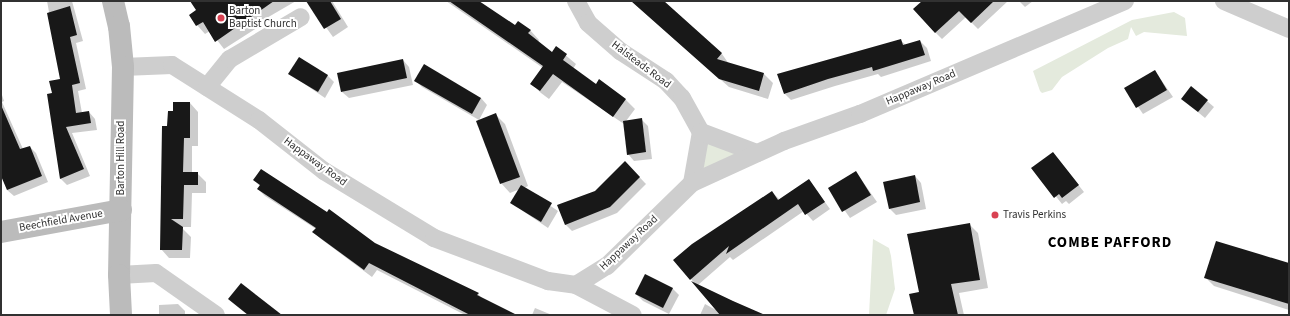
<!DOCTYPE html>
<html>
<head>
<meta charset="utf-8">
<style>
	body { margin:0 }
	#map { position:relative; width:1290px; height:316px; overflow:hidden; background:#fff; font-family:"Source Sans 3",sans-serif }
	div>[style] { position:absolute }
	.green>* { inset:0; background:#e4eadd }
	.shadow>* { inset:0; background:#0003 }
	.building>* { inset:0; background:#181818 }
	.street>* { height:18px; margin:-9px; padding:0 9px; transform-origin:9px; border-radius:9px; background:#cecece }
	.secondary>* { height:22px; margin:-11px; padding:0 11px; transform-origin:11px; border-radius:11px; background:#bbb }
	.dots>* { width:11px; height:11px; translate:-50% -50%; box-sizing:border-box; border:2px solid #fff; border-radius:50% }
	span { translate:-50% -50%; white-space:nowrap; text-align:center; line-height:1.15; -webkit-text-stroke:4px #fff; paint-order:stroke }
	.poi-label { font-size:11px; color:#313131 }
	.left { translate:0 -50%; text-align:left }
	.street-label { font-size:11px; color:#313131 }
	.district-label { font-size:15px; color:#000; font-weight:700; letter-spacing:1px }
	.frame { position:absolute; inset:0; border:2px solid #313131; pointer-events:none }
</style>
</head>
<body>
<div id="map">
	<div class="green">
		<div style="clip-path:polygon(1174px 12px,1185px 18px,1187px 36px,1144px 32px,1136px 36px,1131px 27px,1128px 39px,1108px 48px,1062px 77px,1052px 90px,1042px 93px,1040px 91px,1033px 71px,1132px 20px)"></div>
		<div style="clip-path:polygon(701px 132px,757px 153px,692px 183px)"></div>
		<div style="clip-path:polygon(873px 239px,889px 248px,891px 256px,895px 289px,886px 315px,869px 315px)"></div>
	</div>
	<div class="shadow">
		<div style="clip-path:polygon(47px 1px,72px 1px,83px 41px,76px 43px,86px 89px,78px 91px,82px 113px,89px 112px,95px 119px,97px 130px,72px 133px,90px 176px,67px 185px,61px 179px,53px 94px,61px 79px)"></div>
		<div style="clip-path:polygon(196px 1px,296px 1px,265px 19px,266px 22px,224px 49px,210px 31px,205px 34px,197px 25px,190px 15px,197px 11px)"></div>
		<div style="clip-path:polygon(307px 1px,332px 1px,348px 27px,333px 37px)"></div>
		<div style="clip-path:polygon(446px 1px,477px 1px,515px 27px,530px 30px,539px 40px,538px 42px,553px 54px,557px 48px,576px 64px,573px 69px,596px 85px,599px 81px,626px 100px,635px 109px,626px 121px,641px 119px,648px 126px,652px 159px,634px 161px,628px 154px,624px 124px,562px 82px,549px 99px,541px 93px,532px 84px,543px 68px)"></div>
		<div style="clip-path:polygon(631px 1px,662px 1px,722px 54px,729px 64px,764px 74px,773px 83px,768px 99px,729px 87px)"></div>
		<div style="clip-path:polygon(923px 1px,1008px 1px,978px 29px,966px 17px,942px 39px,935px 32px)"></div>
		<div style="clip-path:polygon(1019px 1px,1033px 1px,1025px 7px)"></div>
		<div style="clip-path:polygon(900px 40px,906px 45px,920px 41px,927px 48px,931px 61px,881px 77px,878px 74px,835px 86px,791px 100px,785px 94px)"></div>
		<div style="clip-path:polygon(403px 60px,409px 67px,413px 85px,349px 98px,342px 92px)"></div>
		<div style="clip-path:polygon(1155px 71px,1173px 97px,1143px 114px,1125px 88px)"></div>
		<div style="clip-path:polygon(290px 74px,327px 75px,334px 82px,325px 98px)"></div>
		<div style="clip-path:polygon(416px 81px,481px 98px,487px 105px,479px 120px,422px 87px)"></div>
		<div style="clip-path:polygon(1px 92px,4px 101px,2px 102px,23px 149px,30px 147px,36px 153px,48px 182px,14px 196px,7px 190px,1px 173px)"></div>
		<div style="clip-path:polygon(1182px 99px,1207px 101px,1214px 107px,1205px 118px)"></div>
		<div style="clip-path:polygon(190px 103px,198px 112px,198px 146px,192px 146px,192px 173px,197px 173px,206px 182px,206px 193px,192px 193px,191px 227px,181px 227px,191px 237px,190px 258px,169px 258px,161px 249px,168px 128px,174px 112px)"></div>
		<div style="clip-path:polygon(496px 115px,505px 124px,528px 186px,524px 188px,558px 211px,548px 228px,511px 203px,520px 189px,510px 193px,501px 183px)"></div>
		<div style="clip-path:polygon(1053px 153px,1084px 192px,1069px 204px,1066px 201px,1062px 204px,1033px 168px)"></div>
		<div style="clip-path:polygon(625px 162px,646px 184px,617px 213px,572px 231px,565px 224px)"></div>
		<div style="clip-path:polygon(856px 172px,877px 202px,850px 218px,829px 188px)"></div>
		<div style="clip-path:polygon(915px 176px,921px 183px,926px 209px,896px 215px,889px 208px)"></div>
		<div style="clip-path:polygon(254px 180px,375px 244px,478px 294px,484px 300px,515px 315px,465px 315px,377px 270px,372px 277px,321px 239px,314px 232px,316px 229px,265px 196px,258px 189px,260px 186px)"></div>
		<div style="clip-path:polygon(809px 180px,830px 209px,813px 221px,804px 211px,733px 260px,730px 257px,698px 285px,762px 315px,700px 315px,705px 304px,718px 311px,691px 279px,772px 192px,780px 200px)"></div>
		<div style="clip-path:polygon(969px 224px,978px 233px,988px 288px,959px 293px,964px 315px,915px 315px,920px 293px)"></div>
		<div style="clip-path:polygon(1289px 264px,1289px 310px,1214px 286px,1205px 277px)"></div>
		<div style="clip-path:polygon(672px 288px,679px 295px,669px 314px,643px 301px,636px 294px)"></div>
		<div style="clip-path:polygon(178px 304px,185px 311px,185px 315px,159px 315px,159px 305px)"></div>
		<div style="clip-path:polygon(535px 308px,552px 315px,532px 315px)"></div>
	</div>
	<div class="building">
		<div style="clip-path:polygon(190px 1px,274px 1px,215px 42px,203px 22px,196px 26px,189px 15px,196px 10px)"></div>
		<div style="clip-path:polygon(306px 1px,330px 1px,341px 19px,324px 29px)"></div>
		<div style="clip-path:polygon(449px 1px,479px 1px,515px 25px,518px 21px,531px 30px,528px 33px,552px 52px,556px 46px,567px 54px,563px 60px,596px 84px,599px 79px,626px 99px,613px 117px,553px 74px,540px 91px,530px 84px,543px 66px)"></div>
		<div style="clip-path:polygon(631px 1px,664px 1px,722px 53px,717px 59px,764px 73px,759px 91px,719px 79px)"></div>
		<div style="clip-path:polygon(922px 1px,994px 1px,971px 23px,959px 11px,935px 33px,913px 9px)"></div>
		<div style="clip-path:polygon(70px 6px,77px 35px,70px 37px,80px 83px,72px 85px,76px 113px,89px 111px,91px 123px,66px 127px,84px 169px,60px 179px,47px 94px,52px 93px,49px 81px,60px 79px,47px 13px)"></div>
		<div style="clip-path:polygon(901px 39px,903px 45px,920px 40px,925px 55px,873px 71px,872px 67px,828px 79px,784px 94px,777px 74px)"></div>
		<div style="clip-path:polygon(299px 57px,328px 75px,318px 92px,288px 74px)"></div>
		<div style="clip-path:polygon(403px 59px,407px 78px,341px 92px,337px 73px)"></div>
		<div style="clip-path:polygon(424px 64px,481px 98px,472px 114px,414px 81px)"></div>
		<div style="clip-path:polygon(1155px 70px,1167px 90px,1136px 108px,1124px 88px)"></div>
		<div style="clip-path:polygon(1191px 86px,1208px 100px,1198px 112px,1181px 99px)"></div>
		<div style="clip-path:polygon(173px 102px,190px 102px,190px 138px,184px 138px,183px 172px,198px 172px,198px 185px,184px 185px,183px 219px,171px 219px,183px 227px,182px 250px,160px 250px,162px 126px,167px 126px,168px 111px,173px 111px)"></div>
		<div style="clip-path:polygon(1px 105px,20px 149px,30px 146px,42px 176px,7px 190px,1px 176px)"></div>
		<div style="clip-path:polygon(496px 113px,520px 177px,500px 184px,476px 121px)"></div>
		<div style="clip-path:polygon(642px 118px,646px 152px,627px 155px,623px 121px)"></div>
		<div style="clip-path:polygon(1053px 152px,1079px 185px,1062px 198px,1059px 194px,1054px 198px,1031px 168px)"></div>
		<div style="clip-path:polygon(625px 161px,640px 177px,610px 207px,565px 225px,557px 205px,595px 191px)"></div>
		<div style="clip-path:polygon(261px 169px,327px 212px,329px 209px,375px 243px,479px 293px,477px 295px,517px 315px,470px 315px,369px 263px,364px 270px,312px 232px,316px 228px,257px 189px,260px 185px,253px 180px)"></div>
		<div style="clip-path:polygon(856px 171px,871px 195px,842px 212px,828px 188px)"></div>
		<div style="clip-path:polygon(915px 175px,920px 202px,889px 209px,883px 182px)"></div>
		<div style="clip-path:polygon(809px 179px,825px 202px,805px 215px,798px 204px,726px 254px,729px 246px,690px 280px,673px 260px,692px 244px,772px 191px,778px 200px)"></div>
		<div style="clip-path:polygon(521px 185px,552px 203px,541px 222px,510px 203px)"></div>
		<div style="clip-path:polygon(970px 223px,980px 280px,951px 284px,958px 315px,914px 315px,909px 294px,919px 292px,907px 234px)"></div>
		<div style="clip-path:polygon(1216px 241px,1289px 263px,1289px 304px,1204px 278px)"></div>
		<div style="clip-path:polygon(645px 274px,673px 288px,663px 308px,635px 294px)"></div>
		<div style="clip-path:polygon(691px 281px,733px 301px,765px 315px,720px 315px)"></div>
		<div style="clip-path:polygon(241px 283px,282px 315px,248px 315px,228px 299px)"></div>
	</div>
	<div class="street">
		<div style="left:576px;top:1px;width:25px;rotate:61deg"></div>
		<div style="left:588px;top:23px;width:43px;rotate:41.2deg"></div>
		<div style="left:620px;top:51px;width:55px;rotate:33.1deg"></div>
		<div style="left:666px;top:81px;width:23px;rotate:47deg"></div>
		<div style="left:682px;top:98px;width:39px;rotate:61deg"></div>
		<div style="left:1224px;top:1px;width:71px;rotate:23.3deg"></div>
		<div style="left:123px;top:67px;width:49px;rotate:-2.3deg"></div>
		<div style="left:172px;top:65px;width:103px;rotate:32.3deg"></div>
		<div style="left:259px;top:120px;width:83px;rotate:38.1deg"></div>
		<div style="left:324px;top:171px;width:129px;rotate:31.3deg"></div>
		<div style="left:434px;top:238px;width:122px;rotate:20.7deg"></div>
		<div style="left:548px;top:281px;width:28px;rotate:8deg"></div>
		<div style="left:576px;top:285px;width:64px;rotate:27.8deg"></div>
		<div style="left:207px;top:87px;width:36px;rotate:-51deg"></div>
		<div style="left:230px;top:59px;width:82px;rotate:-30.6deg"></div>
		<div style="left:692px;top:183px;width:52px;rotate:-80deg"></div>
		<div style="left:701px;top:132px;width:60px;rotate:20.6deg"></div>
		<div style="left:119px;top:275px;width:37px;rotate:-3deg"></div>
		<div style="left:156px;top:273px;width:73px;rotate:35deg"></div>
		<div style="left:576px;top:285px;width:36px;rotate:-32deg"></div>
		<div style="left:607px;top:266px;width:119px;rotate:-44.3deg"></div>
		<div style="left:692px;top:183px;width:101px;rotate:-24.5deg"></div>
		<div style="left:784px;top:141px;width:81px;rotate:-19.6deg"></div>
		<div style="left:860px;top:114px;width:288px;rotate:-23.1deg"></div>
	</div>
	<div class="secondary">
		<div style="left:113px;top:1px;width:26px;rotate:77deg"></div>
		<div style="left:119px;top:26px;width:41px;rotate:84.4deg"></div>
		<div style="left:123px;top:67px;width:208px;rotate:91.1deg"></div>
		<div style="left:119px;top:275px;width:40px;rotate:87.1deg"></div>
		<div style="left:1px;top:232px;width:122px;rotate:-10.4deg"></div>
	</div>
	<div class="dots">
		<div style="left:221px;top:18px;background:#d94252"></div>
		<div style="left:995px;top:215px;background:#d94252"></div>
	</div>
	<div class="poi-label">
		<span class="left" style="left:229px;top:18px">Barton<br>Baptist Church</span>
		<span class="left" style="left:1003px;top:215px">Travis Perkins</span>
	</div>
	<div class="street-label">
		<span style="left:641px;top:65px;rotate:37deg">Halsteads Road</span>
		<span style="left:921px;top:88px;rotate:-23deg">Happaway Road</span>
		<span style="left:121px;top:158px;rotate:-90deg">Barton Hill Road</span>
		<span style="left:315px;top:162px;rotate:36deg">Happaway Road</span>
		<span style="left:61px;top:221px;rotate:-10deg">Beechfield Avenue</span>
		<span style="left:629px;top:243px;rotate:-43deg">Happaway Road</span>
	</div>
	<div class="district-label">
		<span style="left:1110px;top:243px">COMBE PAFFORD</span>
	</div>
	<div class="frame"></div>
</div>
</body>
</html>
